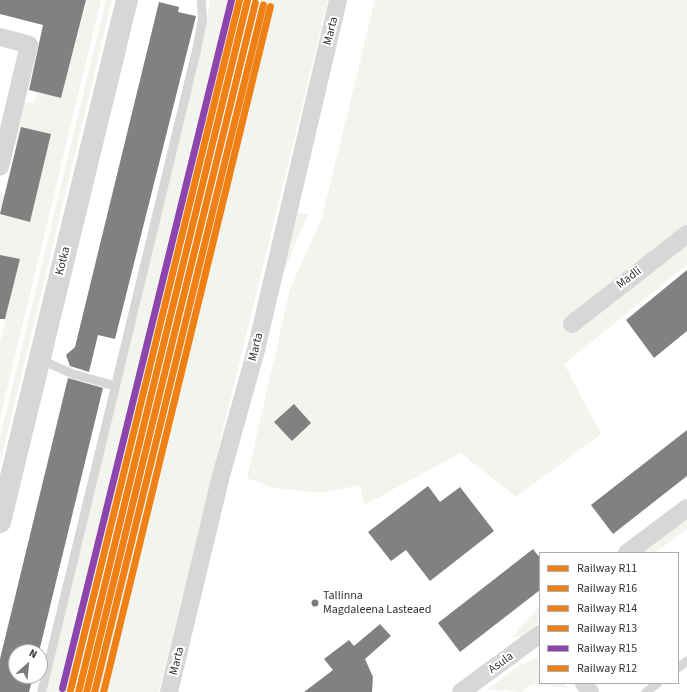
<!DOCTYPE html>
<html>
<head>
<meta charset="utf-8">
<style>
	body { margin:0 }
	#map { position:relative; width:687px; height:692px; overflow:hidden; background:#fff; font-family:"Source Sans 3",sans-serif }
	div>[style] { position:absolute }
	.green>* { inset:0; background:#f1f5ed }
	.building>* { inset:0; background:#818181 }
	.service>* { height:9px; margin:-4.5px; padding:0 4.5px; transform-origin:4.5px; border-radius:4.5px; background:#d7d7d7 }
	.minor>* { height:18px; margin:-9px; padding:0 9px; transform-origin:9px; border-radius:9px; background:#d7d7d7 }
	.tertiary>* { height:22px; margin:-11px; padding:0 11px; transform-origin:11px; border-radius:11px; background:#d7d7d7 }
	.rail-1>* { height:7px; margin:-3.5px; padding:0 3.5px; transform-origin:3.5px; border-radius:3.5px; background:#ef8016 }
	.rail-2>* { height:7px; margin:-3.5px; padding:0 3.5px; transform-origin:3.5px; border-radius:3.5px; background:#ef8016 }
	.rail-3>* { height:7px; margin:-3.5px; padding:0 3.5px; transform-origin:3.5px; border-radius:3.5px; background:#ef8016 }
	.rail-4>* { height:7px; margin:-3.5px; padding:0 3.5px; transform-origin:3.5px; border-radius:3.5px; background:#ef8016 }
	.rail-5>* { height:7px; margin:-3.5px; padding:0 3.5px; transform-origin:3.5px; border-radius:3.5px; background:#8e44ad }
	.rail-6>* { height:7px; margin:-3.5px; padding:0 3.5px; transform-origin:3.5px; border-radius:3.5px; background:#ef8016 }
	.dots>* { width:11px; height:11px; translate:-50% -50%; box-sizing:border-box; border:2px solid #fff; border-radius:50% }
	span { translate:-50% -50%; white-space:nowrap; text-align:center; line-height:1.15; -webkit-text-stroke:4px #fff; paint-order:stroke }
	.street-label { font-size:12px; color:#333 }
	.poi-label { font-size:12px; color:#333 }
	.left { translate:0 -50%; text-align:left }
	.legend { position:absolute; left:539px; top:552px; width:140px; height:132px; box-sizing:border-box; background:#fff; border:1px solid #adadad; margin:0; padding:5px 7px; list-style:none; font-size:12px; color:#333 }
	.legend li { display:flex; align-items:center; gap:8px; height:20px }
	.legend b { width:20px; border:1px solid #adadad }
	.north { position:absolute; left:8px; top:644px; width:40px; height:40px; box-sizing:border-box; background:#fff; border:1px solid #adadad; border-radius:50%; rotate:27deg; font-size:11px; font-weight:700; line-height:16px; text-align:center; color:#333 }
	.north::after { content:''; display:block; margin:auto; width:14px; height:18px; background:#7a7a7a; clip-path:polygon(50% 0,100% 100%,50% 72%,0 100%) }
</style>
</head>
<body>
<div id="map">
	<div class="green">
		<div style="clip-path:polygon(80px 0,101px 0,0 418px,0 342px,20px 260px,0 255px,0 194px,5px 195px,0 214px,30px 221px,51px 135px,16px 147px,9px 145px,20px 103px,34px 102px,38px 93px,61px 98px,86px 2px)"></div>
		<div style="clip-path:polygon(106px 0,112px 0,0 464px,0 437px)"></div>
		<div style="clip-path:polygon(210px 0,238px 0,70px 692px,45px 692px,205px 31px)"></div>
		<div style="clip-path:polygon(266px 0,328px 0,159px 692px,98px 692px)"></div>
		<div style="clip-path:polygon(375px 0,687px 0,687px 265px,564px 364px,601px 434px,516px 497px,461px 453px,364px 505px,360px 485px,321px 493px,274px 488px,247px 478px,290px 289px,322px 217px)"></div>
		<div style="clip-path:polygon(297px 213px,308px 214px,277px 287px)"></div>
		<div style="clip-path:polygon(687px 517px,687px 529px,655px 553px,640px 553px)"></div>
		<div style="clip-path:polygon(540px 606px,538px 623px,520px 637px,512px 636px)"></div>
		<div style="clip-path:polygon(538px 657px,540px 683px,564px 683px,568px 688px,532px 684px,522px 692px,487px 690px,517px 667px)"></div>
	</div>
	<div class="building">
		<div style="clip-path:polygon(0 0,86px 0,61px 98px,29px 90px,43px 25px,0 14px)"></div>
		<div style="clip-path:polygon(159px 2px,179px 7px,178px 12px,196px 16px,115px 339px,98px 335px,89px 372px,70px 366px,66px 355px,75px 347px)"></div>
		<div style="clip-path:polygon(21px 127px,51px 134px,30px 222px,0 214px)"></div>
		<div style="clip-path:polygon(0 255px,20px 259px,5px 319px,0 319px)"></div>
		<div style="clip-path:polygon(687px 270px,687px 331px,654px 358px,626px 320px)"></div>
		<div style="clip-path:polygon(68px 378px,103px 388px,39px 652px,16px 652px,16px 676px,33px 676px,29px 692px,0 692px,0 659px)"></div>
		<div style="clip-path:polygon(294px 404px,311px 423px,292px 441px,274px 422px)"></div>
		<div style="clip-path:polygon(687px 430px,687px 476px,613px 534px,591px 505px)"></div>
		<div style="clip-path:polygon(428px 486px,440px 502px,460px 487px,494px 531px,430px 581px,406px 550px,391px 561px,368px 532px)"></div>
		<div style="clip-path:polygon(533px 549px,540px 558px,540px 590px,460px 652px,438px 623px)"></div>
		<div style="clip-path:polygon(380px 624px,391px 636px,365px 659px,373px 677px,372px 692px,304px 692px,333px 670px,324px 659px,349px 640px,354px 646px)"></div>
	</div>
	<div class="service">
		<div style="left:40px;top:359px;width:37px;rotate:24deg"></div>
		<div style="left:74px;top:374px;width:41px;rotate:15.8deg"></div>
		<div style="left:678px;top:667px;width:11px;rotate:-38deg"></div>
		<div style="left:41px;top:692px;width:660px;rotate:-76.43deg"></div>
		<div style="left:196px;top:50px;width:31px;rotate:-79deg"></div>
		<div style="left:202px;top:20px;width:20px;rotate:-93deg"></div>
		<div style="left:645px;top:692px;width:15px;rotate:-37deg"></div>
	</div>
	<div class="minor">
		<div style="left:0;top:37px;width:30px;rotate:15deg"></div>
		<div style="left:29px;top:45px;width:125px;rotate:103.4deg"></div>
		<div style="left:572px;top:324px;width:146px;rotate:-38deg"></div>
		<div style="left:627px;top:553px;width:75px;rotate:-36.9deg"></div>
		<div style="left:584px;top:683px;width:11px;rotate:56deg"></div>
		<div style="left:169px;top:692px;width:219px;rotate:-76.5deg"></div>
		<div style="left:220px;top:479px;width:134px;rotate:-74.4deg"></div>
		<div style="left:256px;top:350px;width:359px;rotate:-76.8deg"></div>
		<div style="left:461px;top:692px;width:98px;rotate:-36.3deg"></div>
	</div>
	<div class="tertiary">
		<div style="left:0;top:522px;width:537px;rotate:-76.33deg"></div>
	</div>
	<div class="rail-1">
		<div style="left:78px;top:692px;width:712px;rotate:-76.28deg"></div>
	</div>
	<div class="rail-2">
		<div style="left:86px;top:692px;width:710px;rotate:-76.24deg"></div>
	</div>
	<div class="rail-3">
		<div style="left:70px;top:690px;width:710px;rotate:-76.24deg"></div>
	</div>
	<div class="rail-4">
		<div style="left:94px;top:692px;width:708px;rotate:-76.2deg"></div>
	</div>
	<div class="rail-5">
		<div style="left:62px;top:688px;width:708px;rotate:-76.2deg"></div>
	</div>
	<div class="rail-6">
		<div style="left:103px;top:692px;width:706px;rotate:-76.32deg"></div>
	</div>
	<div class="dots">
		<div style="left:315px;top:603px;background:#7a7a7a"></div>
	</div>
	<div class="street-label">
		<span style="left:331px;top:31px;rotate:-76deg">Marta</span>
		<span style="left:63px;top:261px;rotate:-76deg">Kotka</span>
		<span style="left:629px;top:278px;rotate:-37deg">Madli</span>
		<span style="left:256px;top:347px;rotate:-76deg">Marta</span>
		<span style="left:177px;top:661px;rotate:-76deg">Marta</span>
		<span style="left:501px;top:663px;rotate:-36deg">Asula</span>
	</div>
	<div class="poi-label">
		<span class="left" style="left:323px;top:603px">Tallinna<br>Magdaleena Lasteaed</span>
	</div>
	<ul class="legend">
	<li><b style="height:5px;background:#ef8016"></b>Railway R11</li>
	<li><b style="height:5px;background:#ef8016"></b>Railway R16</li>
	<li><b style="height:5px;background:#ef8016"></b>Railway R14</li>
	<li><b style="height:5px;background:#ef8016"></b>Railway R13</li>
	<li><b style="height:5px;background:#8e44ad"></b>Railway R15</li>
	<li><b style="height:5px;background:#ef8016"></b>Railway R12</li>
	</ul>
	<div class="north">N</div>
</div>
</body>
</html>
